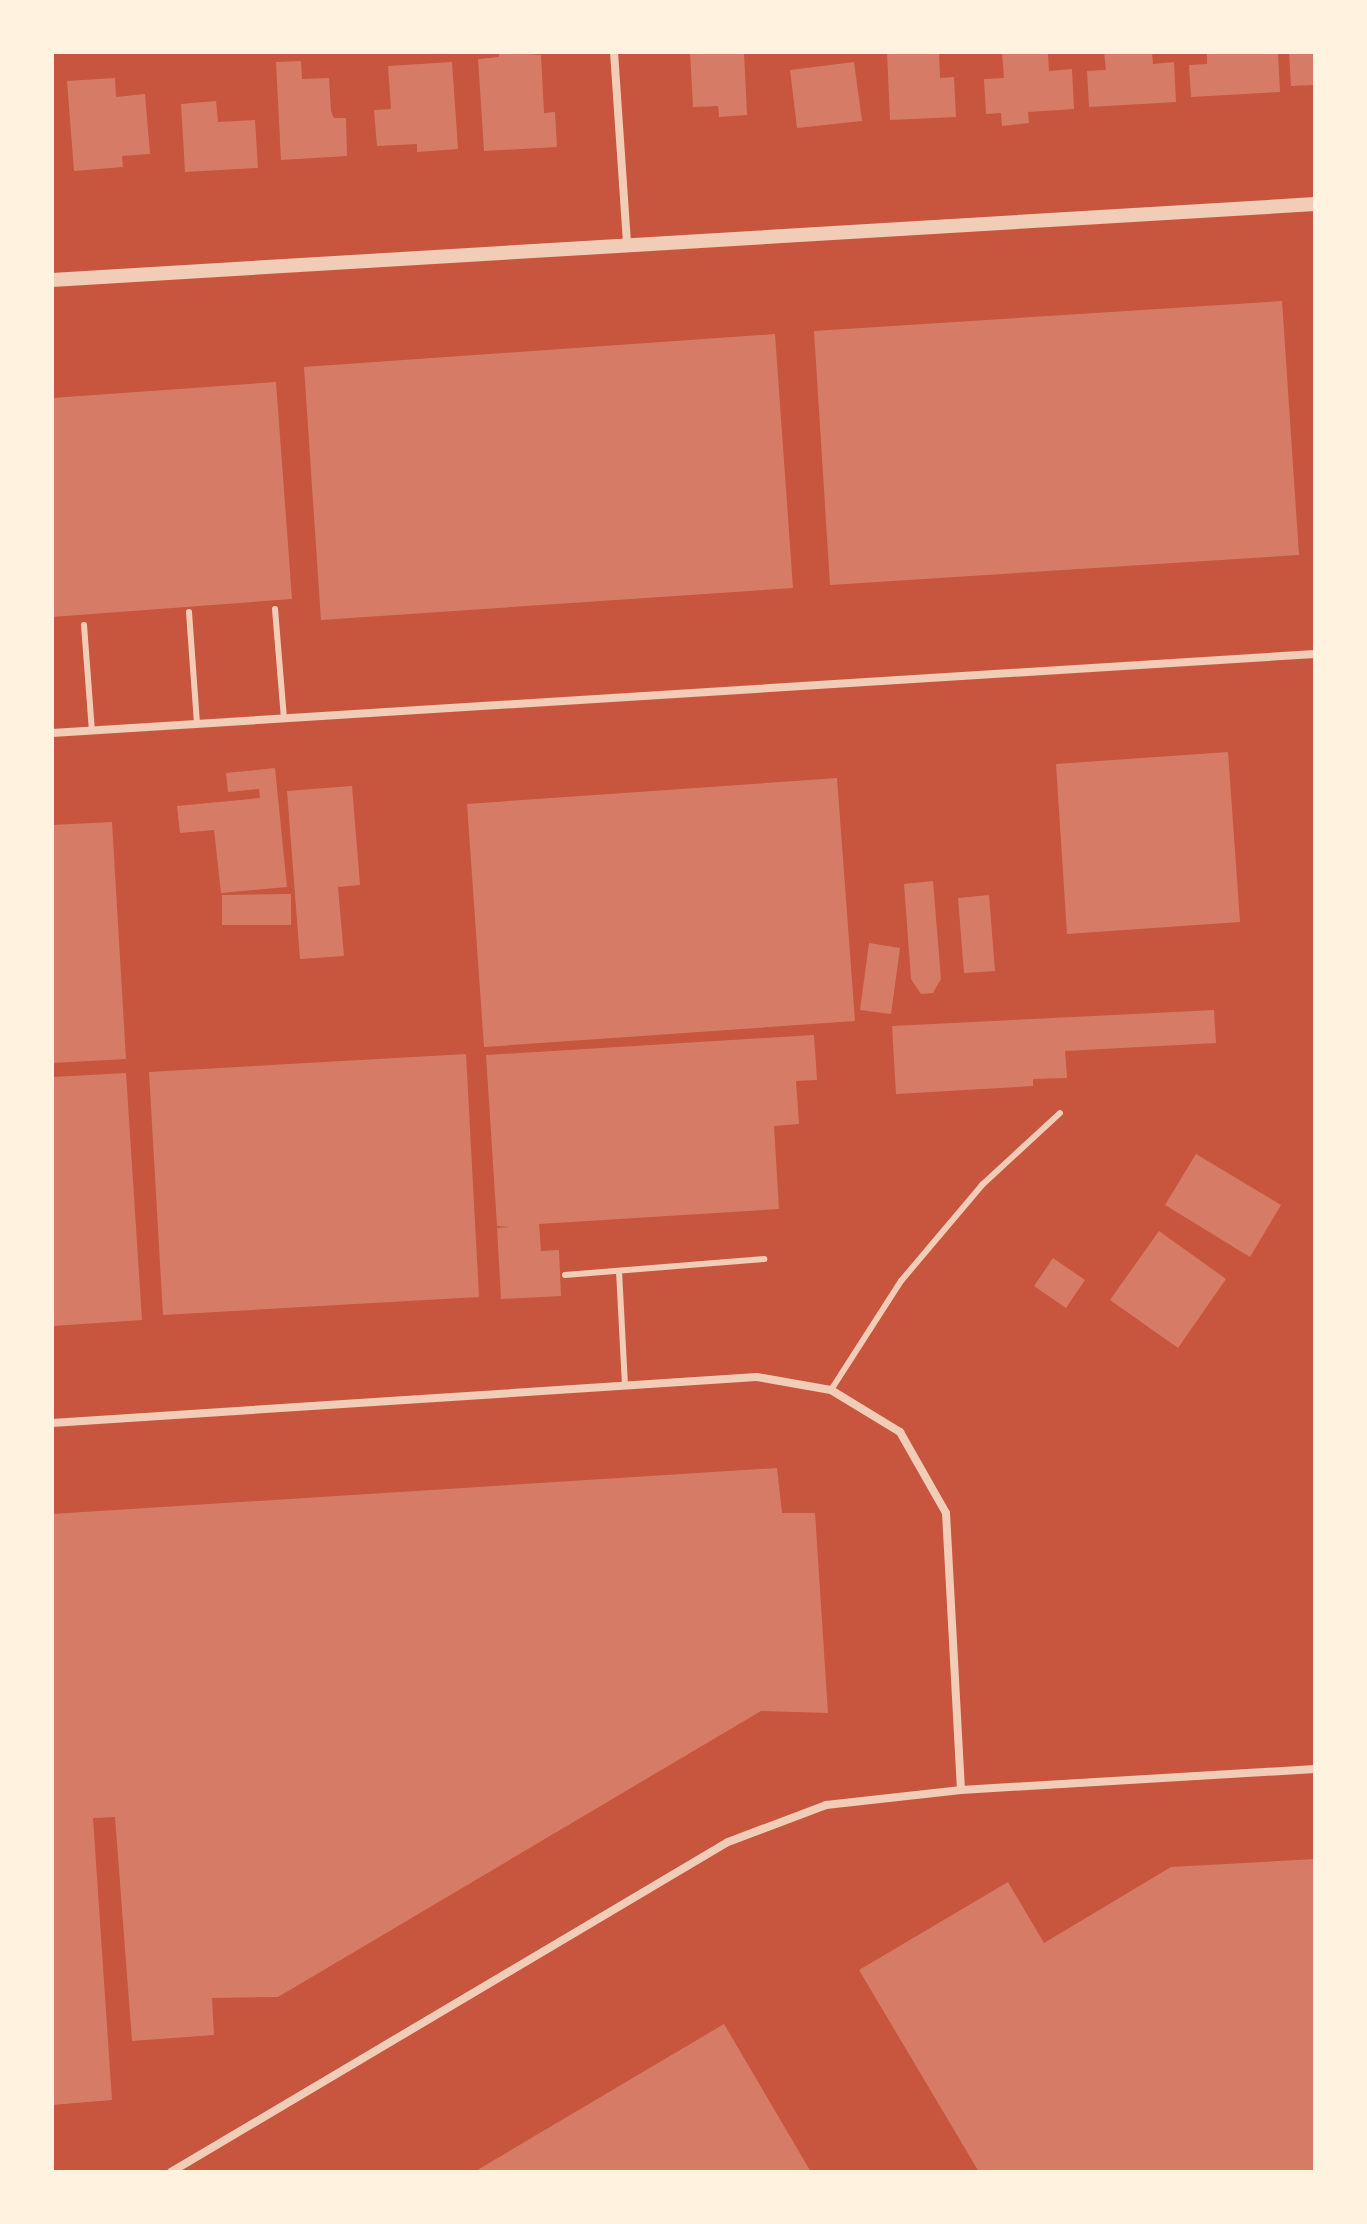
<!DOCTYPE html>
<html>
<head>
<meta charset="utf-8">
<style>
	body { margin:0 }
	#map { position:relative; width:1367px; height:2224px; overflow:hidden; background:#c8553d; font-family:"Asap Condensed",sans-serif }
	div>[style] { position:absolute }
	.building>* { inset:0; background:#d67c66 }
	.service>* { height:6px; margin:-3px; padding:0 3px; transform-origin:3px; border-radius:3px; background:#f1ccb7 }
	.minor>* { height:8px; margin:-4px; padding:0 4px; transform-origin:4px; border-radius:4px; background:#f1ccb7 }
	.tertiary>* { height:14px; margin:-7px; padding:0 7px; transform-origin:7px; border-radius:7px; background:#f1ccb7 }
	span { translate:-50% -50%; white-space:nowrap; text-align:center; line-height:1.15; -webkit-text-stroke:7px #fff3e0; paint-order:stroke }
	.frame { position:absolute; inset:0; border:54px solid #fff3e0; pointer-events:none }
</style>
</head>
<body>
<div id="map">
	<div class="building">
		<div style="clip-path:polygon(499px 52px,541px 55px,544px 113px,555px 112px,557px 147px,484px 151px,478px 59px,499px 57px)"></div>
		<div style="clip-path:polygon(690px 52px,744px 52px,747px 115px,719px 117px,718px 106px,693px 107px)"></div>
		<div style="clip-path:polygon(887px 52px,939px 52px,940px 78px,954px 77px,956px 117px,890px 120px)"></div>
		<div style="clip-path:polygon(1002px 52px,1048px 52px,1049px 71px,1072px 69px,1074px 109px,1028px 112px,1029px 123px,1002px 126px,1001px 113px,986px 114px,984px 79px,1004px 78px)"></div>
		<div style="clip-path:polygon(1104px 52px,1152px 52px,1153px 64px,1174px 62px,1176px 102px,1089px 107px,1087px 71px,1106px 70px)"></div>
		<div style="clip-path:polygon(1207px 52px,1278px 54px,1280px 92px,1191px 97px,1189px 65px,1207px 64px)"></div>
		<div style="clip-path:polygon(1289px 52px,1315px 52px,1315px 85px,1291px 86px)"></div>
		<div style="clip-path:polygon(301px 61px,302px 79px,329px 78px,331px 111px,334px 118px,346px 118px,347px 156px,281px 160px,276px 62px)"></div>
		<div style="clip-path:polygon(452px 62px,458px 149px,417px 152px,417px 144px,377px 146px,374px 110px,391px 109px,388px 66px)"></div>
		<div style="clip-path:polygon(854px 62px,862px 121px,797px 128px,790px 70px)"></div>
		<div style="clip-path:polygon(115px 78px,116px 97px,145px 94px,150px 154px,122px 156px,123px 167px,74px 171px,67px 81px)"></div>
		<div style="clip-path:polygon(216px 101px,218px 122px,255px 120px,258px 168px,185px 172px,181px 104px)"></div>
		<div style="clip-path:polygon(1282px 301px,1299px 555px,830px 585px,814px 331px)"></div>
		<div style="clip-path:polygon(775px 334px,793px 588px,321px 620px,304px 367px)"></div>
		<div style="clip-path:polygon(276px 382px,292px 599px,52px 617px,52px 398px)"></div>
		<div style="clip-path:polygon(1228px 752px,1240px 922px,1067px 934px,1056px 764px)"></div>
		<div style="clip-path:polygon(275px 768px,287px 887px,221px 893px,214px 830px,180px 833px,177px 806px,260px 798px,259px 789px,228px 792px,226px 773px)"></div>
		<div style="clip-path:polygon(837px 778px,855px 1021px,484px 1047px,467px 804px)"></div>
		<div style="clip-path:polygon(352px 786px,360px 885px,338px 887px,344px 956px,300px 959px,287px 791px)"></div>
		<div style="clip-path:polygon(112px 822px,126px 1059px,52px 1063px,52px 825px)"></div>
		<div style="clip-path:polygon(933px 881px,941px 979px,933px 993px,921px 994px,911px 979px,904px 884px)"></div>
		<div style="clip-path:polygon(291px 894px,291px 925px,222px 925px,222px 895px)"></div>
		<div style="clip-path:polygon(989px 895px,995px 971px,964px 973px,958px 898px)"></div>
		<div style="clip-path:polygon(869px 943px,900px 948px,891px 1014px,860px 1010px)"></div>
		<div style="clip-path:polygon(1214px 1010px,1216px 1043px,1065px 1051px,1067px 1078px,1033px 1079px,1033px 1086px,896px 1094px,892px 1026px)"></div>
		<div style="clip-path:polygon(814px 1035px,817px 1080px,796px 1081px,799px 1124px,774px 1126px,779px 1209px,539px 1224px,541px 1251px,559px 1250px,561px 1296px,501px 1299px,497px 1228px,511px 1227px,497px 1226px,486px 1055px)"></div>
		<div style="clip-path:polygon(466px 1054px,479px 1297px,163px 1315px,149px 1072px)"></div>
		<div style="clip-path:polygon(126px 1073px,142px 1320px,52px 1326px,52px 1077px)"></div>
		<div style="clip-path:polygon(1196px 1154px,1281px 1205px,1250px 1257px,1165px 1205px)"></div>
		<div style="clip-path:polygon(1159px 1231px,1226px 1279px,1178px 1348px,1110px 1300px)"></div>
		<div style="clip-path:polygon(1053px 1258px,1085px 1280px,1066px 1308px,1034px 1286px)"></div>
		<div style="clip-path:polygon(777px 1468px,782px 1513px,815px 1513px,828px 1713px,761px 1711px,278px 1997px,212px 1998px,214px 2035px,132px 2041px,115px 1817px,93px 1818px,112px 2100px,52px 2105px,52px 1514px)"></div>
		<div style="clip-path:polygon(1315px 1859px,1315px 2172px,979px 2172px,859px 1970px,1008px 1882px,1044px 1943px,1171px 1867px)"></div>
		<div style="clip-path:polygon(724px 2024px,811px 2172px,474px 2172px)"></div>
	</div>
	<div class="service">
		<div style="left:275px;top:609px;width:110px;rotate:85.3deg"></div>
		<div style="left:189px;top:612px;width:112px;rotate:85.9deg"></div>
		<div style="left:84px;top:625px;width:106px;rotate:85.7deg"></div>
		<div style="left:619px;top:1271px;width:115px;rotate:87deg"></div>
		<div style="left:565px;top:1275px;width:200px;rotate:-4.6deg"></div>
		<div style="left:831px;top:1390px;width:130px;rotate:-57.3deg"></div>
		<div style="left:901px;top:1281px;width:126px;rotate:-49.8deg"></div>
		<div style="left:982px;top:1185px;width:106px;rotate:-42.7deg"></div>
	</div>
	<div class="minor">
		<div style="left:614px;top:52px;width:192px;rotate:86.1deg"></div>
		<div style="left:52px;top:733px;width:1265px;rotate:-3.58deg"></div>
		<div style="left:52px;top:1423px;width:706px;rotate:-3.73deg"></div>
		<div style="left:757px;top:1377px;width:75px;rotate:10deg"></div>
		<div style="left:831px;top:1390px;width:81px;rotate:31.3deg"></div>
		<div style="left:900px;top:1432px;width:93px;rotate:60.4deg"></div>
		<div style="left:946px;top:1513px;width:277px;rotate:86.9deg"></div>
		<div style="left:171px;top:2172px;width:647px;rotate:-30.65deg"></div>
		<div style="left:728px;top:1842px;width:105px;rotate:-20.7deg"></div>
		<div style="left:826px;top:1805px;width:136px;rotate:-6.3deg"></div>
		<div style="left:961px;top:1790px;width:355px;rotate:-3.4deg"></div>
	</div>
	<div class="tertiary">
		<div style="left:52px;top:280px;width:1265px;rotate:-3.44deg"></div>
	</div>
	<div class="frame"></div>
</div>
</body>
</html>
